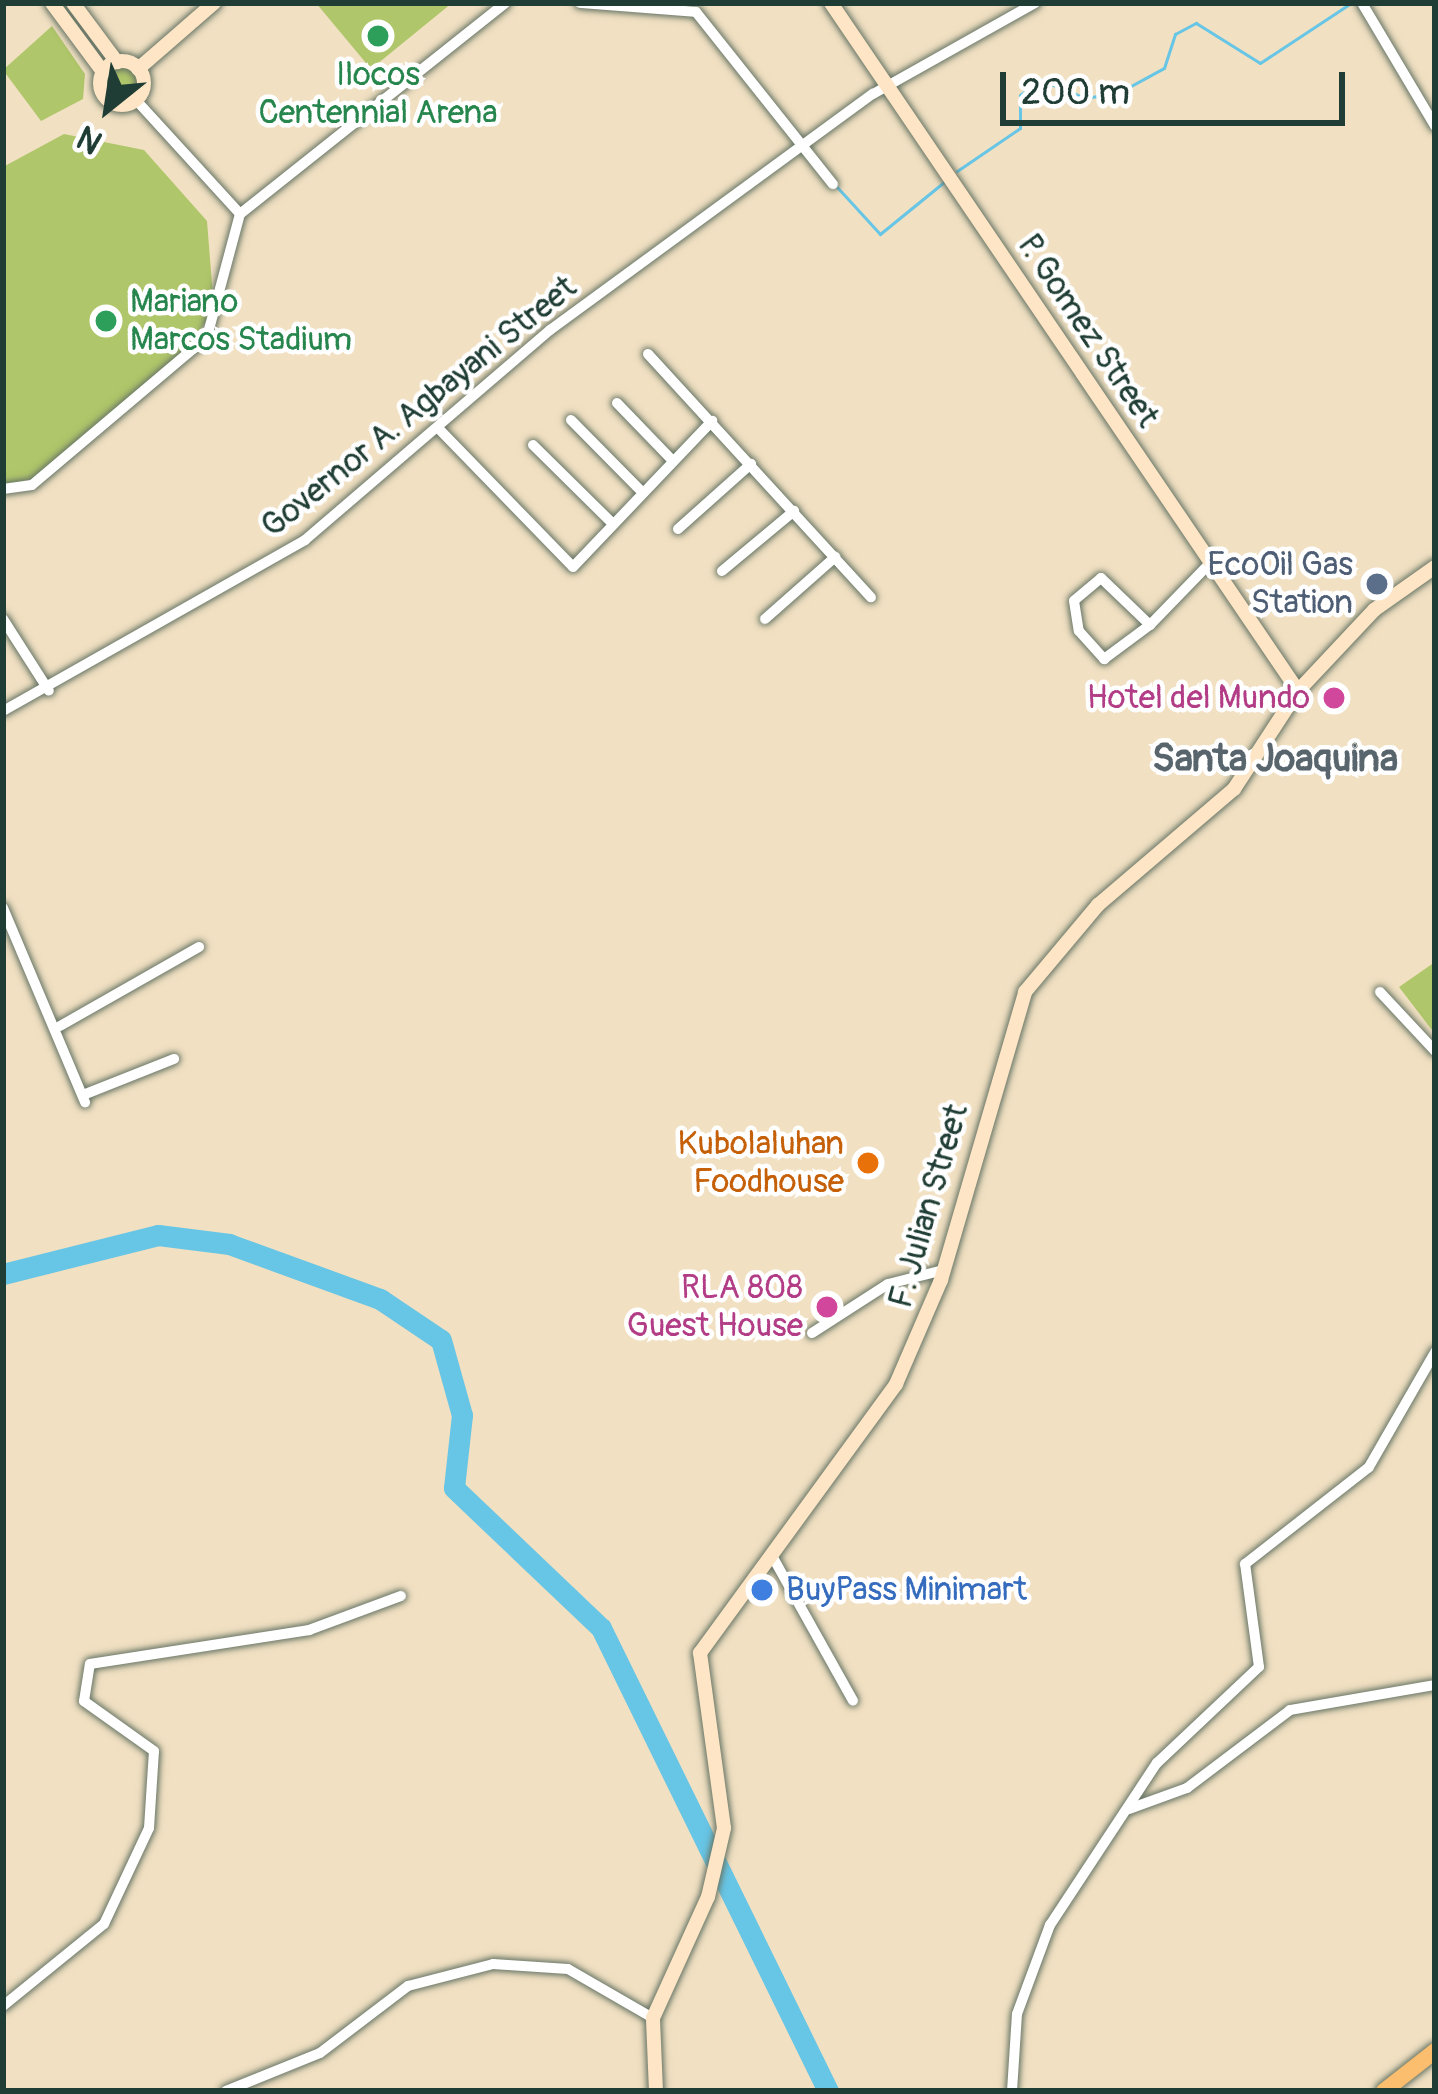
<!DOCTYPE html>
<html>
<head>
<meta charset="utf-8">
<style>
	body { margin:0 }
	#map { position:relative; width:1438px; height:2094px; overflow:hidden; background:#f1e0c2; font-family:Pangolin,sans-serif }
	div>[style] { position:absolute }
	.green>* { inset:0; background:#b0c66a }
	.round { border-radius:50% }
	.stream>* { height:3px; margin:-1.5px; padding:0 1.5px; transform-origin:1.5px; border-radius:1.5px; background:#67c5e5 }
	.river>* { height:21px; margin:-10.5px; padding:0 10.5px; transform-origin:10.5px; border-radius:10.5px; background:#67c5e5 }
	.roads { filter:drop-shadow(0 0 3px #687666) drop-shadow(0 0 3px #687666) }
	.street>* { height:10px; margin:-5px; padding:0 5px; transform-origin:5px; border-radius:5px; background:#fff }
	.secondary>* { height:14px; margin:-7px; padding:0 7px; transform-origin:7px; border-radius:7px; background:#fde5c5 }
	.secondary>.ring { margin:-7px; padding:0; box-sizing:content-box; background:none; border:14px solid #fde5c5; border-radius:50% }
	.primary>* { height:16px; margin:-8px; padding:0 8px; transform-origin:8px; border-radius:8px; background:#fbbe6e }
	.dots>* { width:33px; height:33px; translate:-50% -50%; box-sizing:border-box; border:6px solid #fff; border-radius:50% }
	span { translate:-50% -50%; white-space:nowrap; text-align:center; line-height:1.15; -webkit-text-stroke:9px #fff; paint-order:stroke }
	.leisure-label { font-size:33px; color:#27864d }
	.left { translate:0 -50%; text-align:left }
	.street-label { font-size:33px; color:#1f3d34 }
	.service-label { font-size:33px; color:#4e5e75 }
	.right { translate:-100% -50%; text-align:right }
	.hotel-label { font-size:33px; color:#b23c85 }
	.food-label { font-size:33px; color:#c56008 }
	.shop-label { font-size:33px; color:#366cbe }
	.quarter-label { font-size:39px; color:#59656d; font-weight:700 }
	.frame { position:absolute; inset:0; border:6px solid #1f3d34; pointer-events:none }
	.north { position:absolute; left:48px; top:48px; width:120px; height:120px; -webkit-text-stroke:9px #fff; paint-order:stroke; rotate:210deg; font-size:33px; font-weight:700; line-height:48px; text-align:center; color:#1f3d34 }
	.north::after { content:''; display:block; margin:auto; width:42px; height:54px; background:#1f3d34; clip-path:polygon(50% 0,100% 100%,50% 72%,0 100%) }
	.scale { position:absolute; left:1000px; top:72px; width:345px; height:54px; box-sizing:border-box; border:6px solid #1f3d34; border-top:0; padding-left:15px; font-size:36px; line-height:42px; white-space:nowrap; color:#1f3d34; -webkit-text-stroke:9px #fff; paint-order:stroke }
</style>
</head>
<body>
<div id="map">
	<div class="green">
		<div style="clip-path:polygon(316px 3px,452px 3px,371px 69px)"></div>
		<div style="clip-path:polygon(52px 26px,85px 74px,83px 99px,41px 121px,3px 70px)"></div>
		<div class="round" style="left:103px;top:66px;width:36px;height:36px"></div>
		<div style="clip-path:polygon(64px 134px,144px 150px,207px 221px,214px 309px,183px 355px,35px 478px,4px 486px,3px 167px)"></div>
		<div style="clip-path:polygon(1435px 962px,1435px 1034px,1399px 987px)"></div>
	</div>
	<div class="stream">
		<div style="left:957px;top:171px;width:76px;rotate:-34.3deg"></div>
		<div style="left:1020px;top:128px;width:33px;rotate:-90deg"></div>
		<div style="left:1020px;top:95px;width:26px;rotate:-36deg"></div>
		<div style="left:1041px;top:80px;width:48px;rotate:22.2deg"></div>
		<div style="left:1085px;top:98px;width:33px;rotate:-9deg"></div>
		<div style="left:1118px;top:93px;width:52px;rotate:-28.5deg"></div>
		<div style="left:1164px;top:68px;width:36px;rotate:-72deg"></div>
		<div style="left:1175px;top:34px;width:24px;rotate:-28deg"></div>
		<div style="left:1196px;top:23px;width:75px;rotate:32deg"></div>
		<div style="left:1260px;top:63px;width:109px;rotate:-33.4deg"></div>
		<div style="left:837px;top:187px;width:64px;rotate:47.5deg"></div>
		<div style="left:880px;top:234px;width:82px;rotate:-39.1deg"></div>
	</div>
	<div class="river">
		<div style="left:3px;top:1274px;width:160px;rotate:-14.1deg"></div>
		<div style="left:158px;top:1235px;width:72px;rotate:7.2deg"></div>
		<div style="left:229px;top:1244px;width:161px;rotate:20deg"></div>
		<div style="left:380px;top:1299px;width:73px;rotate:33.9deg"></div>
		<div style="left:441px;top:1340px;width:78px;rotate:74.4deg"></div>
		<div style="left:462px;top:1415px;width:73px;rotate:96.3deg"></div>
		<div style="left:454px;top:1488px;width:203px;rotate:43.6deg"></div>
		<div style="left:601px;top:1628px;width:516px;rotate:63.88deg"></div>
	</div>
	<div class="roads">
		<div class="street">
			<div style="left:580px;top:3px;width:116px;rotate:4.4deg"></div>
			<div style="left:696px;top:12px;width:220px;rotate:51.5deg"></div>
			<div style="left:1362px;top:3px;width:143px;rotate:59.3deg"></div>
			<div style="left:136px;top:100px;width:154px;rotate:47.6deg"></div>
			<div style="left:240px;top:214px;width:339px;rotate:-38.5deg"></div>
			<div style="left:648px;top:354px;width:330px;rotate:47.5deg"></div>
			<div style="left:617px;top:403px;width:78px;rotate:46deg"></div>
			<div style="left:571px;top:420px;width:97px;rotate:45.4deg"></div>
			<div style="left:439px;top:429px;width:192px;rotate:45.8deg"></div>
			<div style="left:573px;top:567px;width:202px;rotate:-46.4deg"></div>
			<div style="left:533px;top:445px;width:108px;rotate:44.6deg"></div>
			<div style="left:3px;top:489px;width:29px;rotate:-8deg"></div>
			<div style="left:32px;top:485px;width:229px;rotate:-40.2deg"></div>
			<div style="left:207px;top:337px;width:127px;rotate:-75deg"></div>
			<div style="left:678px;top:529px;width:98px;rotate:-41.7deg"></div>
			<div style="left:722px;top:571px;width:94px;rotate:-39.8deg"></div>
			<div style="left:3px;top:619px;width:85px;rotate:57.4deg"></div>
			<div style="left:765px;top:619px;width:94px;rotate:-41.5deg"></div>
			<div style="left:1150px;top:625px;width:68px;rotate:-136.2deg"></div>
			<div style="left:1101px;top:578px;width:35px;rotate:140deg"></div>
			<div style="left:1074px;top:601px;width:30px;rotate:81deg"></div>
			<div style="left:1079px;top:631px;width:38px;rotate:48deg"></div>
			<div style="left:1104px;top:659px;width:57px;rotate:-36.5deg"></div>
			<div style="left:1150px;top:625px;width:86px;rotate:-45.9deg"></div>
			<div style="left:3px;top:711px;width:347px;rotate:-29.5deg"></div>
			<div style="left:305px;top:540px;width:323px;rotate:-40.6deg"></div>
			<div style="left:550px;top:330px;width:400px;rotate:-36.2deg"></div>
			<div style="left:873px;top:94px;width:186px;rotate:-29.3deg"></div>
			<div style="left:3px;top:908px;width:211px;rotate:67.1deg"></div>
			<div style="left:1380px;top:992px;width:81px;rotate:47deg"></div>
			<div style="left:60px;top:1026px;width:160px;rotate:-29.6deg"></div>
			<div style="left:83px;top:1095px;width:98px;rotate:-21.6deg"></div>
			<div style="left:812px;top:1333px;width:90px;rotate:-32.8deg"></div>
			<div style="left:888px;top:1284px;width:58px;rotate:-14deg"></div>
			<div style="left:771px;top:1554px;width:168px;rotate:60.8deg"></div>
			<div style="left:1129px;top:1809px;width:62px;rotate:-19.9deg"></div>
			<div style="left:1187px;top:1788px;width:129px;rotate:-37.1deg"></div>
			<div style="left:1290px;top:1710px;width:147px;rotate:-9.8deg"></div>
			<div style="left:3px;top:2006px;width:130px;rotate:-39.1deg"></div>
			<div style="left:104px;top:1924px;width:106px;rotate:-64.9deg"></div>
			<div style="left:149px;top:1828px;width:77px;rotate:-86.3deg"></div>
			<div style="left:154px;top:1751px;width:86px;rotate:-144.5deg"></div>
			<div style="left:84px;top:1701px;width:37px;rotate:-81deg"></div>
			<div style="left:90px;top:1664px;width:222px;rotate:-8.8deg"></div>
			<div style="left:309px;top:1630px;width:98px;rotate:-20.3deg"></div>
			<div style="left:226px;top:2091px;width:101px;rotate:-22deg"></div>
			<div style="left:320px;top:2053px;width:111px;rotate:-37.3deg"></div>
			<div style="left:408px;top:1986px;width:88px;rotate:-14.5deg"></div>
			<div style="left:493px;top:1964px;width:75px;rotate:3.8deg"></div>
			<div style="left:568px;top:1969px;width:98px;rotate:30deg"></div>
			<div style="left:1012px;top:2091px;width:77px;rotate:-86.3deg"></div>
			<div style="left:1017px;top:2014px;width:95px;rotate:-69.7deg"></div>
			<div style="left:1050px;top:1925px;width:194px;rotate:-56.6deg"></div>
			<div style="left:1157px;top:1763px;width:140px;rotate:-43.3deg"></div>
			<div style="left:1259px;top:1667px;width:104px;rotate:-97.7deg"></div>
			<div style="left:1245px;top:1564px;width:157px;rotate:-38deg"></div>
			<div style="left:1369px;top:1467px;width:133px;rotate:-60.1deg"></div>
		</div>
		<div class="secondary">
			<div style="left:52px;top:3px;width:86px;rotate:53.5deg"></div>
			<div style="left:73px;top:3px;width:74px;rotate:53.3deg"></div>
			<div style="left:831px;top:3px;width:832px;rotate:55.83deg"></div>
			<div class="ring" style="left:100px;top:61px;width:30px;height:30px"></div>
			<div style="left:138px;top:69px;width:101px;rotate:-41deg"></div>
			<div style="left:656px;top:2091px;width:73px;rotate:-92.4deg"></div>
			<div style="left:653px;top:2018px;width:133px;rotate:-65.6deg"></div>
			<div style="left:708px;top:1897px;width:71px;rotate:-76.9deg"></div>
			<div style="left:724px;top:1828px;width:177px;rotate:-97.8deg"></div>
			<div style="left:700px;top:1653px;width:333px;rotate:-53.9deg"></div>
			<div style="left:896px;top:1384px;width:113px;rotate:-66.6deg"></div>
			<div style="left:941px;top:1280px;width:300px;rotate:-73.7deg"></div>
			<div style="left:1025px;top:992px;width:114px;rotate:-50deg"></div>
			<div style="left:1098px;top:905px;width:179px;rotate:-40.5deg"></div>
			<div style="left:1234px;top:789px;width:117px;rotate:-56.9deg"></div>
			<div style="left:1298px;top:691px;width:111px;rotate:-46.8deg"></div>
			<div style="left:1374px;top:610px;width:75px;rotate:-35.2deg"></div>
		</div>
		<div class="primary">
			<div style="left:1384px;top:2091px;width:65px;rotate:-38.1deg"></div>
		</div>
	</div>
	<div class="dots">
		<div style="left:378px;top:36px;background:#2e9e5b"></div>
		<div style="left:106px;top:321px;background:#2e9e5b"></div>
		<div style="left:1377px;top:584px;background:#5c6f8a"></div>
		<div style="left:1334px;top:698px;background:#d1479c"></div>
		<div style="left:868px;top:1163px;background:#e8710a"></div>
		<div style="left:827px;top:1307px;background:#d1479c"></div>
		<div style="left:762px;top:1590px;background:#3f7fe0"></div>
	</div>
	<div class="leisure-label">
		<span style="left:378px;top:94px">Ilocos<br>Centennial Arena</span>
		<span class="left" style="left:130px;top:321px">Mariano<br>Marcos Stadium</span>
	</div>
	<div class="street-label">
		<span style="left:1088px;top:331px;rotate:56deg">P. Gomez Street</span>
		<span style="left:419px;top:407px;rotate:-39deg">Governor A. Agbayani Street</span>
		<span style="left:929px;top:1206px;rotate:-74deg">F. Julian Street</span>
	</div>
	<div class="service-label">
		<span class="right" style="left:1353px;top:584px">EcoOil Gas<br>Station</span>
	</div>
	<div class="hotel-label">
		<span class="right" style="left:1310px;top:698px">Hotel del Mundo</span>
		<span class="right" style="left:803px;top:1307px">RLA 808<br>Guest House</span>
	</div>
	<div class="food-label">
		<span class="right" style="left:844px;top:1163px">Kubolaluhan<br>Foodhouse</span>
	</div>
	<div class="shop-label">
		<span class="left" style="left:786px;top:1590px">BuyPass Minimart</span>
	</div>
	<div class="quarter-label">
		<span style="left:1275px;top:759px">Santa Joaquina</span>
	</div>
	<div class="frame"></div>
	<div class="north">N</div>
	<div class="scale">200 m</div>
</div>
</body>
</html>
